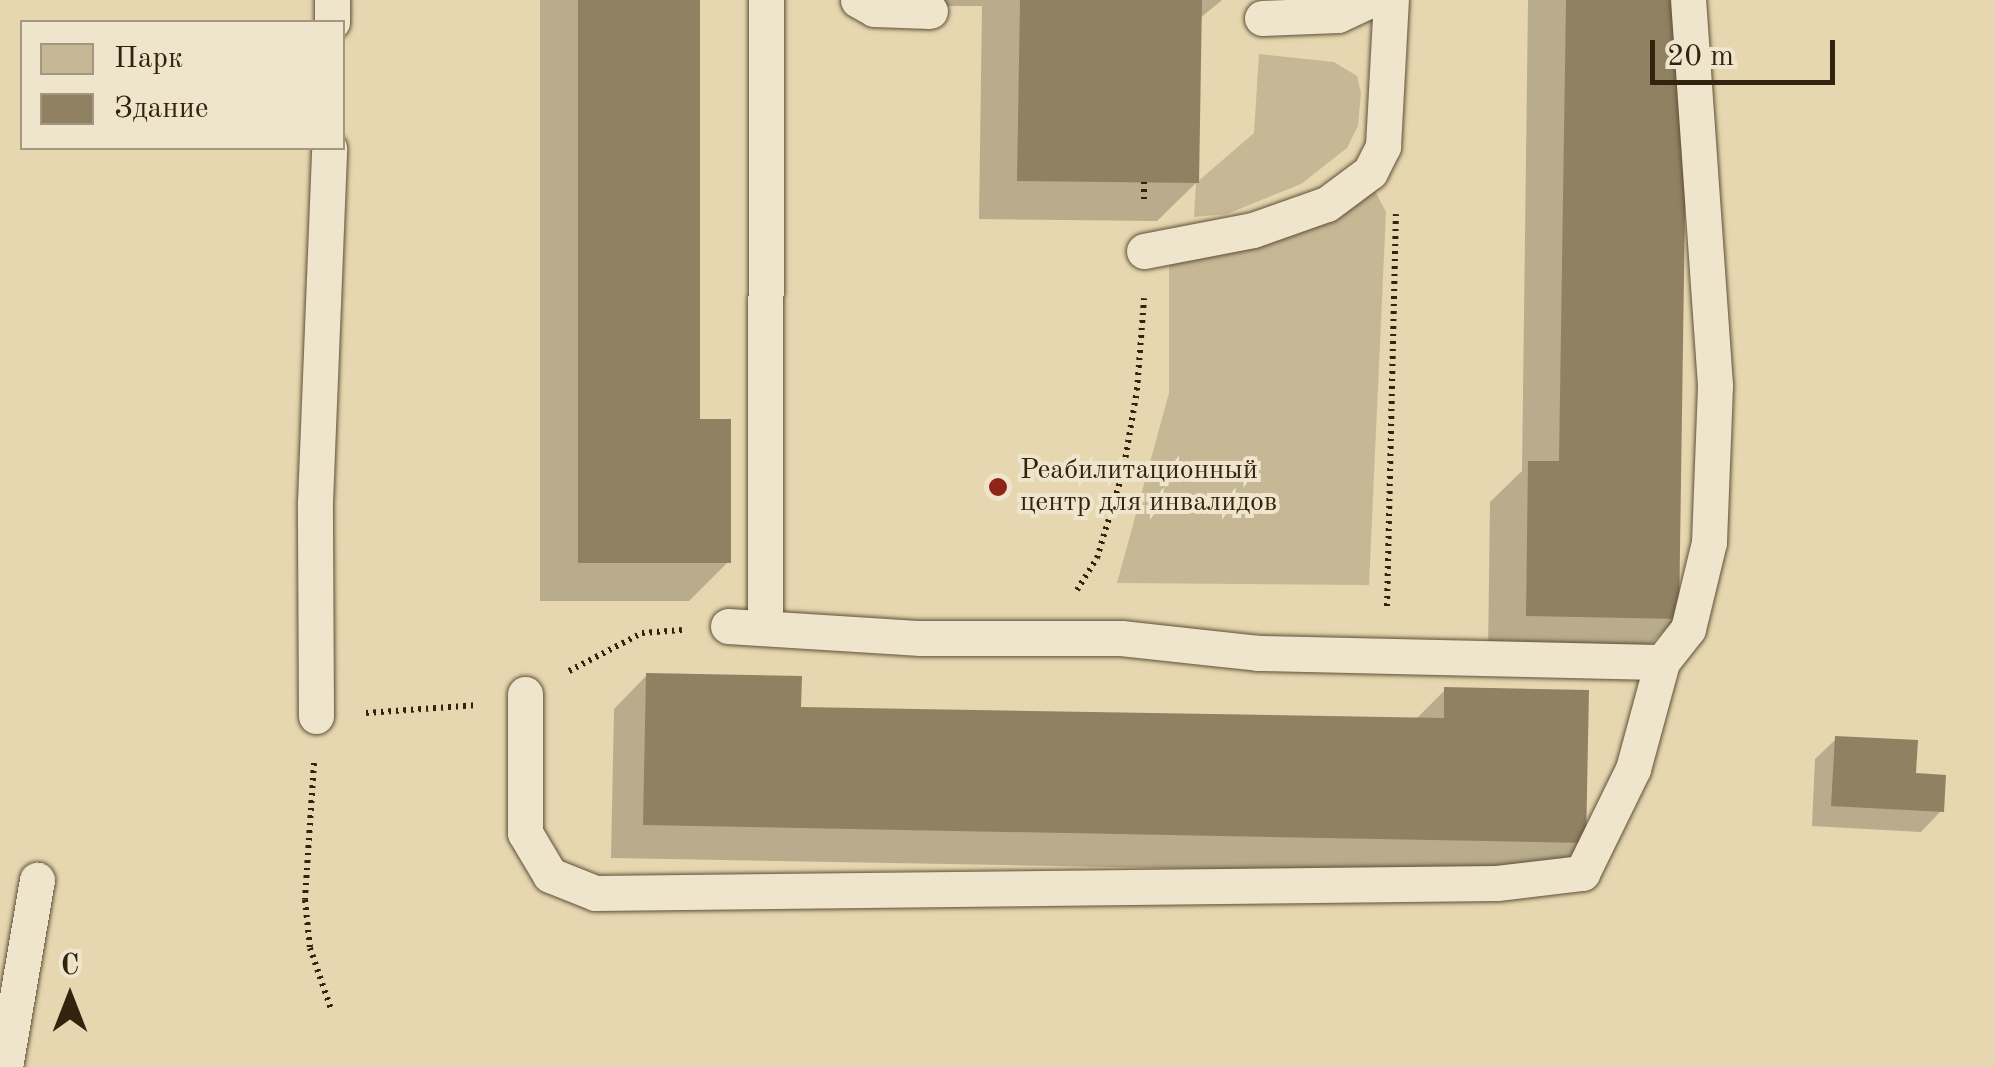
<!DOCTYPE html>
<html>
<head>
<meta charset="utf-8">
<style>
	body { margin:0 }
	#map { position:relative; width:1995px; height:1067px; overflow:hidden; background:#e6d7b0; font-family:"Old Standard TT",serif }
	div>[style] { position:absolute }
	.green>* { inset:0; background:#c7b895 }
	.shadow>* { inset:0; background:#0003 }
	.building>* { inset:0; background:#908163 }
	.path>* { height:6px; margin-top:-3px; transform-origin:0; background:repeating-linear-gradient(90deg,#32230f 0 2.5px,transparent 0 7.5px) }
	.roads { filter:drop-shadow(0 0 2px #5f5037) drop-shadow(0 0 2px #5f5037) }
	.service>* { height:35px; margin:-17.5px; padding:0 17.5px; transform-origin:17.5px; border-radius:17.5px; background:#efe5cc }
	.dots>* { width:28px; height:28px; translate:-50% -50%; box-sizing:border-box; border:5px solid #efe5cc; border-radius:50% }
	span { translate:-50% -50%; white-space:nowrap; text-align:center; line-height:1.15; -webkit-text-stroke:8px #efe5cc; paint-order:stroke }
	.poi-label { font-size:28px; color:#32230f }
	.left { translate:0 -50%; text-align:left }
	.legend { position:absolute; left:20px; top:20px; width:325px; height:130px; box-sizing:border-box; background:#efe5cc; border:2px solid #a39780; margin:0; padding:12px 18px; list-style:none; font-size:30px; color:#32230f }
	.legend li { display:flex; align-items:center; gap:20px; height:50px }
	.legend b { width:50px; border:2px solid #a39780 }
	.north { position:absolute; left:20px; top:947px; width:100px; height:100px; -webkit-text-stroke:8px #efe5cc; paint-order:stroke; rotate:0deg; font-size:28px; font-weight:700; line-height:40px; text-align:center; color:#32230f }
	.north::after { content:''; display:block; margin:auto; width:35px; height:45px; background:#32230f; clip-path:polygon(50% 0,100% 100%,50% 72%,0 100%) }
	.scale { position:absolute; left:1650px; top:40px; width:185px; height:45px; box-sizing:border-box; border:5px solid #32230f; border-top:0; padding-left:12px; font-size:30px; line-height:35px; white-space:nowrap; color:#32230f; -webkit-text-stroke:8px #efe5cc; paint-order:stroke }
</style>
</head>
<body>
<div id="map">
	<div class="green">
		<div style="clip-path:polygon(1259px 54px,1334px 62px,1357px 76px,1361px 93px,1358px 126px,1347px 148px,1301px 184px,1227px 214px,1194px 217px,1196px 183px,1254px 133px)"></div>
		<div style="clip-path:polygon(1375px 191px,1386px 212px,1369px 585px,1117px 583px,1169px 393px,1169px 264px,1237px 251px,1330px 222px)"></div>
	</div>
	<div class="shadow">
		<div style="clip-path:polygon(540px 0,698px 0,697px 421px,728px 562px,689px 601px,540px 601px)"></div>
		<div style="clip-path:polygon(940px 0,1222px 0,1199px 19px,1197px 182px,1157px 221px,979px 219px,982px 6px,940px 6px)"></div>
		<div style="clip-path:polygon(1528px 0,1685px 0,1677px 617px,1638px 657px,1488px 655px,1490px 502px,1522px 471px)"></div>
		<div style="clip-path:polygon(647px 675px,799px 709px,1415px 720px,1445px 690px,1584px 842px,1550px 875px,611px 858px,614px 709px)"></div>
		<div style="clip-path:polygon(1836px 739px,1941px 811px,1921px 832px,1812px 826px,1815px 759px)"></div>
	</div>
	<div class="building">
		<div style="clip-path:polygon(578px 0,700px 0,700px 419px,731px 419px,731px 563px,578px 563px)"></div>
		<div style="clip-path:polygon(1020px 0,1202px 0,1199px 183px,1017px 181px)"></div>
		<div style="clip-path:polygon(1566px 0,1688px 0,1679px 619px,1526px 616px,1528px 461px,1559px 461px)"></div>
		<div style="clip-path:polygon(646px 673px,802px 676px,801px 707px,1444px 718px,1444px 687px,1589px 690px,1586px 843px,643px 825px)"></div>
		<div style="clip-path:polygon(1835px 736px,1918px 740px,1916px 773px,1946px 775px,1944px 812px,1831px 806px)"></div>
	</div>
	<div class="path">
		<div style="left:1144px;top:182px;width:19px;rotate:90deg"></div>
		<div style="left:1077px;top:590px;width:38px;rotate:-58deg"></div>
		<div style="left:1097px;top:558px;width:90px;rotate:-73.2deg"></div>
		<div style="left:1123px;top:472px;width:83px;rotate:-80.3deg"></div>
		<div style="left:1137px;top:390px;width:92px;rotate:-85.6deg"></div>
		<div style="left:1387px;top:606px;width:392px;rotate:-88.7deg"></div>
		<div style="left:569px;top:671px;width:82px;rotate:-27.5deg"></div>
		<div style="left:642px;top:633px;width:40px;rotate:-4.3deg"></div>
		<div style="left:366px;top:713px;width:112px;rotate:-4.1deg"></div>
		<div style="left:314px;top:763px;width:137px;rotate:93.8deg"></div>
		<div style="left:305px;top:900px;width:48px;rotate:84.1deg"></div>
		<div style="left:310px;top:948px;width:65px;rotate:71deg"></div>
	</div>
	<div class="roads">
		<div class="service">
			<div style="left:858px;top:0;width:18px;rotate:29deg"></div>
			<div style="left:874px;top:9px;width:56px;rotate:2deg"></div>
			<div style="left:1262px;top:18px;width:76px;rotate:-2.3deg"></div>
			<div style="left:1338px;top:15px;width:35px;rotate:-25deg"></div>
			<div style="left:332px;top:22px;width:22px;rotate:-90deg"></div>
			<div style="left:1144px;top:251px;width:111px;rotate:-10.9deg"></div>
			<div style="left:1253px;top:230px;width:78px;rotate:-19.4deg"></div>
			<div style="left:1327px;top:204px;width:54px;rotate:-36.7deg"></div>
			<div style="left:1370px;top:172px;width:29px;rotate:-63deg"></div>
			<div style="left:1383px;top:146px;width:146px;rotate:-86.9deg"></div>
			<div style="left:728px;top:626px;width:193px;rotate:3.6deg"></div>
			<div style="left:921px;top:638px;width:200px"></div>
			<div style="left:1121px;top:638px;width:138px;rotate:6.2deg"></div>
			<div style="left:1258px;top:653px;width:404px;rotate:1.3deg"></div>
			<div style="left:765px;top:628px;width:628px;rotate:-89.91deg"></div>
			<div style="left:525px;top:694px;width:139px;rotate:90deg"></div>
			<div style="left:525px;top:833px;width:49px;rotate:59.2deg"></div>
			<div style="left:550px;top:875px;width:48px;rotate:21.8deg"></div>
			<div style="left:595px;top:893px;width:902px;rotate:-0.64deg"></div>
			<div style="left:1497px;top:883px;width:86px;rotate:-6.7deg"></div>
			<div style="left:1582px;top:873px;width:116px;rotate:-63.9deg"></div>
			<div style="left:1633px;top:769px;width:111px;rotate:-74.8deg"></div>
			<div style="left:1662px;top:662px;width:42px;rotate:-51.8deg"></div>
			<div style="left:1688px;top:629px;width:89px;rotate:-76.4deg"></div>
			<div style="left:1709px;top:542px;width:157px;rotate:-87.8deg"></div>
			<div style="left:1715px;top:385px;width:386px;rotate:-94deg"></div>
			<div style="left:316px;top:716px;width:214px;rotate:-90.3deg"></div>
			<div style="left:315px;top:502px;width:354px;rotate:-87.7deg"></div>
			<div style="left:5px;top:1067px;width:190px;rotate:-80.3deg"></div>
		</div>
	</div>
	<div class="dots">
		<div style="left:998px;top:487px;background:#8f2418"></div>
	</div>
	<div class="poi-label">
		<span class="left" style="left:1020px;top:487px">Реабилитационный<br>центр для инвалидов</span>
	</div>
	<ul class="legend">
	<li><b style="height:28px;background:#c7b895"></b>Парк</li>
	<li><b style="height:28px;background:#908163"></b>Здание</li>
	</ul>
	<div class="north">С</div>
	<div class="scale">20 m</div>
</div>
</body>
</html>
